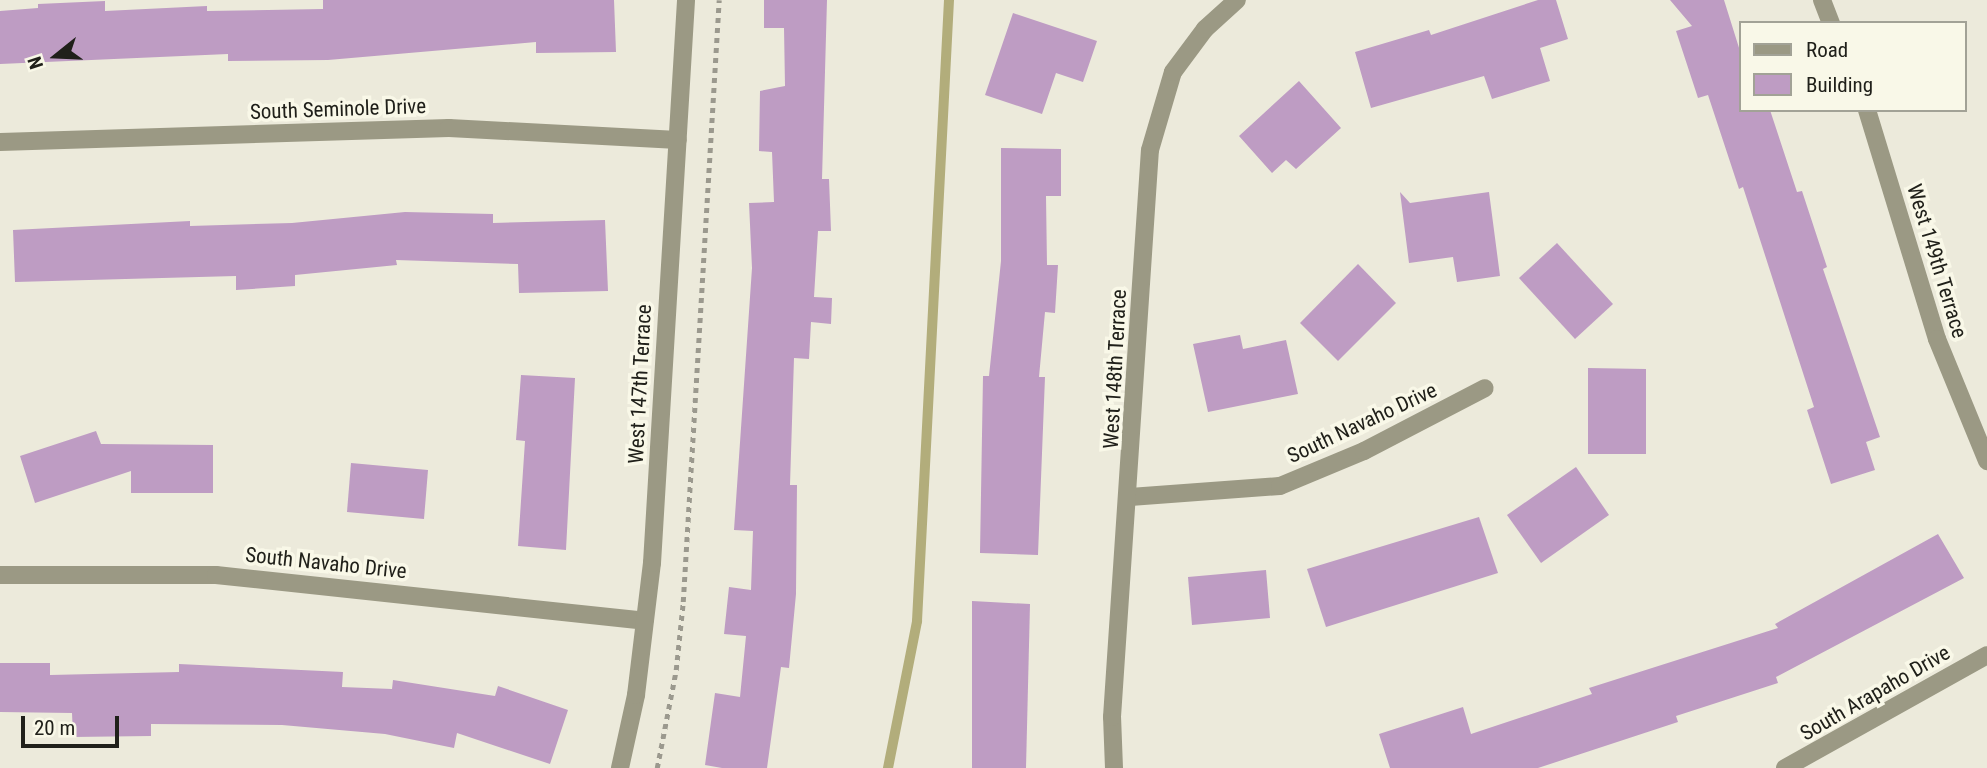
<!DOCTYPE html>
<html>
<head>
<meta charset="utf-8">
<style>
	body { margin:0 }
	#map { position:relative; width:1987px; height:768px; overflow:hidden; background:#eceadb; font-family:"Roboto Condensed",sans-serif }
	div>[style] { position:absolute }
	.stream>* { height:10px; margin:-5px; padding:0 5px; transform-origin:5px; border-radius:5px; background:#b2ad7b }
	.building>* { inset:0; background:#be9cc3 }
	.path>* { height:4.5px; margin-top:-2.25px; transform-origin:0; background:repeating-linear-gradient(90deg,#9b998e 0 5px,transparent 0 10px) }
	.minor>* { height:18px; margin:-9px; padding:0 9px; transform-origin:9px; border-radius:9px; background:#9b9984 }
	.tertiary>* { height:18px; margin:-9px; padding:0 9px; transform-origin:9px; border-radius:9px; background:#9b9984 }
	span { translate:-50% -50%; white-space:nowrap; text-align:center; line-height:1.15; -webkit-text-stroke:7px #f9f8e8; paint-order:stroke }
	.street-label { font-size:21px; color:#20201a }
	.legend { position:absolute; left:1739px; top:21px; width:228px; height:91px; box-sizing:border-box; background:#f9f8e8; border:2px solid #a2a296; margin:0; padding:9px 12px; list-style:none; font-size:21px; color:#20201a }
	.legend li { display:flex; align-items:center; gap:14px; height:35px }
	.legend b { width:35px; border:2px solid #a2a296 }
	.north { position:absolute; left:21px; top:21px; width:70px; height:70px; -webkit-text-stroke:5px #f9f8e8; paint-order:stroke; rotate:252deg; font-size:19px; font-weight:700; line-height:28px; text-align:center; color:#20201a }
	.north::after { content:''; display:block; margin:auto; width:24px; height:32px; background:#20201a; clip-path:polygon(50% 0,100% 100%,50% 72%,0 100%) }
	.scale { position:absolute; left:21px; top:716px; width:98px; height:32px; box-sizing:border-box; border:4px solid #20201a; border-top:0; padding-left:9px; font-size:21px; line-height:24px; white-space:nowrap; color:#20201a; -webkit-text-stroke:5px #f9f8e8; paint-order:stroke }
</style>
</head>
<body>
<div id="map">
	<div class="stream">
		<div style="left:888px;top:768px;width:150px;rotate:-78.8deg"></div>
		<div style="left:917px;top:621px;width:622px;rotate:-87.05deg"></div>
	</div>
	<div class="building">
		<div style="clip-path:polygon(323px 0,614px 0,616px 52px,536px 53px,536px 42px,328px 60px,228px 61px,228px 54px,0 64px,0 11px,38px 8px,38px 4px,105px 1px,105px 11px,207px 6px,207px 11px,323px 9px)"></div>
		<div style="clip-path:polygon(764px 0,827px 0,822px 179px,829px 179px,831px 231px,818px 231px,814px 297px,832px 298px,831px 324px,811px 322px,809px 359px,794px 358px,790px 485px,797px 485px,796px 594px,789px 668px,781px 667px,767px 768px,722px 768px,705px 765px,715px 693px,740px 697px,746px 636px,724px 634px,729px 587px,751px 590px,753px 531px,734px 530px,752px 268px,749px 203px,774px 202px,772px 152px,759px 151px,760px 91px,785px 86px,784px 28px,764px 28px)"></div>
		<div style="clip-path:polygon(1538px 0,1556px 0,1568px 39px,1540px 48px,1550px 81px,1492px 99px,1484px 76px,1371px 108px,1355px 52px,1429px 30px,1431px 35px)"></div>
		<div style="clip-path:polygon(1670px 0,1724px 0,1740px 51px,1740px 110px,1770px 110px,1797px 192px,1802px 191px,1827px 267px,1823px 269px,1880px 437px,1866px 442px,1875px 470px,1831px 484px,1807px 410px,1814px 407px,1743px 187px,1739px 189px,1708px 95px,1698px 98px,1676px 31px,1692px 26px)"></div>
		<div style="clip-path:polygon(1013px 13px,1097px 41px,1083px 82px,1056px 73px,1042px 114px,985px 95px)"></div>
		<div style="clip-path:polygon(1299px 81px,1341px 128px,1296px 169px,1286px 160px,1272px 173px,1239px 136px)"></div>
		<div style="clip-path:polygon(1001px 148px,1061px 149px,1061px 196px,1046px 196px,1047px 265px,1058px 265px,1055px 313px,1045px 312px,1039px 377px,1045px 377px,1038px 555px,980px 553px,983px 376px,989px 376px,1001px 261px)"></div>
		<div style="clip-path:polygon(1400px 192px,1410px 203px,1489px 192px,1500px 276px,1457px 282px,1453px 257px,1409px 263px)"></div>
		<div style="clip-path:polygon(405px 212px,493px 214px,493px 223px,605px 220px,608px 291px,519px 293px,518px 264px,396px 260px,397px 265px,295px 275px,295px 286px,236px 290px,236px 276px,15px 282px,13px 230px,190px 221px,190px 226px,292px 223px)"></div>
		<div style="clip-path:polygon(1557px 243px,1613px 304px,1575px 339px,1519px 278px)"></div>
		<div style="clip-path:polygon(1358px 264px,1396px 303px,1338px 361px,1300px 323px)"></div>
		<div style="clip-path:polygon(1240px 335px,1243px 349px,1286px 340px,1298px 394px,1208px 412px,1193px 344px)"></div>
		<div style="clip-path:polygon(1588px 368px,1646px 369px,1646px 454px,1588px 454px)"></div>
		<div style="clip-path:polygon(521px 375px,575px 378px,566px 550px,518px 546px,525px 441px,516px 440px)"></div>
		<div style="clip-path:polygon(96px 431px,101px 444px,213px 445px,213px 493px,131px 493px,131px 471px,35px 503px,20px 456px)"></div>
		<div style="clip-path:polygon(351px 463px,428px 470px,424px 519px,347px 512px)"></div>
		<div style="clip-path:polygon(1576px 467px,1609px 515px,1541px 563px,1507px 515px)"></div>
		<div style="clip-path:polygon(1479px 517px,1498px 573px,1326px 627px,1307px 569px)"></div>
		<div style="clip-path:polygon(1938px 534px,1964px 578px,1776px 677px,1778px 683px,1676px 716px,1678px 722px,1538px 768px,1390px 768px,1379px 734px,1463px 707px,1471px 734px,1592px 694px,1589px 688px,1778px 628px,1775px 624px)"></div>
		<div style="clip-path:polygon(1266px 570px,1270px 618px,1192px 625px,1188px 577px)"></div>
		<div style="clip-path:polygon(972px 601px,1030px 604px,1026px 768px,972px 768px)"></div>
		<div style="clip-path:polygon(0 663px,50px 663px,50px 675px,179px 672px,179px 664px,343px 672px,342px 687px,392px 689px,393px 680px,495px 696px,498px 686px,568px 710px,550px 764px,457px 733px,454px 748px,385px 734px,282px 725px,151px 724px,151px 736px,73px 737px,72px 713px,0 712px)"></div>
	</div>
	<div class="path">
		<div style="left:657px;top:768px;width:100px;rotate:-79deg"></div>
		<div style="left:676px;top:670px;width:68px;rotate:-84.1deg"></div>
		<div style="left:683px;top:602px;width:603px;rotate:-86.58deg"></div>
	</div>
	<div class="minor">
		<div style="left:1822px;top:0;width:25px;rotate:69deg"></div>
		<div style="left:1867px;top:110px;width:239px;rotate:73deg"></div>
		<div style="left:1937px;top:339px;width:132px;rotate:67.7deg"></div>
		<div style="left:0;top:142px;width:449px;rotate:-1.8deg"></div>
		<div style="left:449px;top:128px;width:229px;rotate:3deg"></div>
		<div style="left:1130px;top:497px;width:150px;rotate:-4.2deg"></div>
		<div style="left:1280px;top:486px;width:91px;rotate:-22.6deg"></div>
		<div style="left:1364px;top:451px;width:136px;rotate:-27.5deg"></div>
		<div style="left:0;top:575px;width:216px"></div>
		<div style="left:216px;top:575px;width:431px;rotate:6.1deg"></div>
		<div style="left:1114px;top:768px;width:51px;rotate:-92.2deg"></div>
		<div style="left:1112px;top:717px;width:568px;rotate:-86.17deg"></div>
		<div style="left:1150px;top:150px;width:81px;rotate:-73.6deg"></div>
		<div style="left:1173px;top:72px;width:54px;rotate:-53.3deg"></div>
		<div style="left:1205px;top:29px;width:43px;rotate:-42.2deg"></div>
		<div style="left:1785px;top:768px;width:231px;rotate:-29.2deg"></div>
	</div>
	<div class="tertiary">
		<div style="left:620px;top:768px;width:75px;rotate:-77.6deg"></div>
		<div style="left:636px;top:695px;width:133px;rotate:-83.1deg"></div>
		<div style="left:652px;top:563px;width:564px;rotate:-86.54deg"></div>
	</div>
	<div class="street-label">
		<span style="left:338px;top:109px;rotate:-2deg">South Seminole Drive</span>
		<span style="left:1937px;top:261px;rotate:73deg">West 149th Terrace</span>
		<span style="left:1115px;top:369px;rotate:-87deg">West 148th Terrace</span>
		<span style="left:640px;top:384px;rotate:-87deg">West 147th Terrace</span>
		<span style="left:1362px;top:423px;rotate:-25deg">South Navaho Drive</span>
		<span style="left:326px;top:563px;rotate:6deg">South Navaho Drive</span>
		<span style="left:1875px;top:693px;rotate:-30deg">South Arapaho Drive</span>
	</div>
	<ul class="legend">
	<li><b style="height:9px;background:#9b9984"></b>Road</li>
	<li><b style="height:19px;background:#be9cc3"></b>Building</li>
	</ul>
	<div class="north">N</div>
	<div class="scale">20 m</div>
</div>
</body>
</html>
